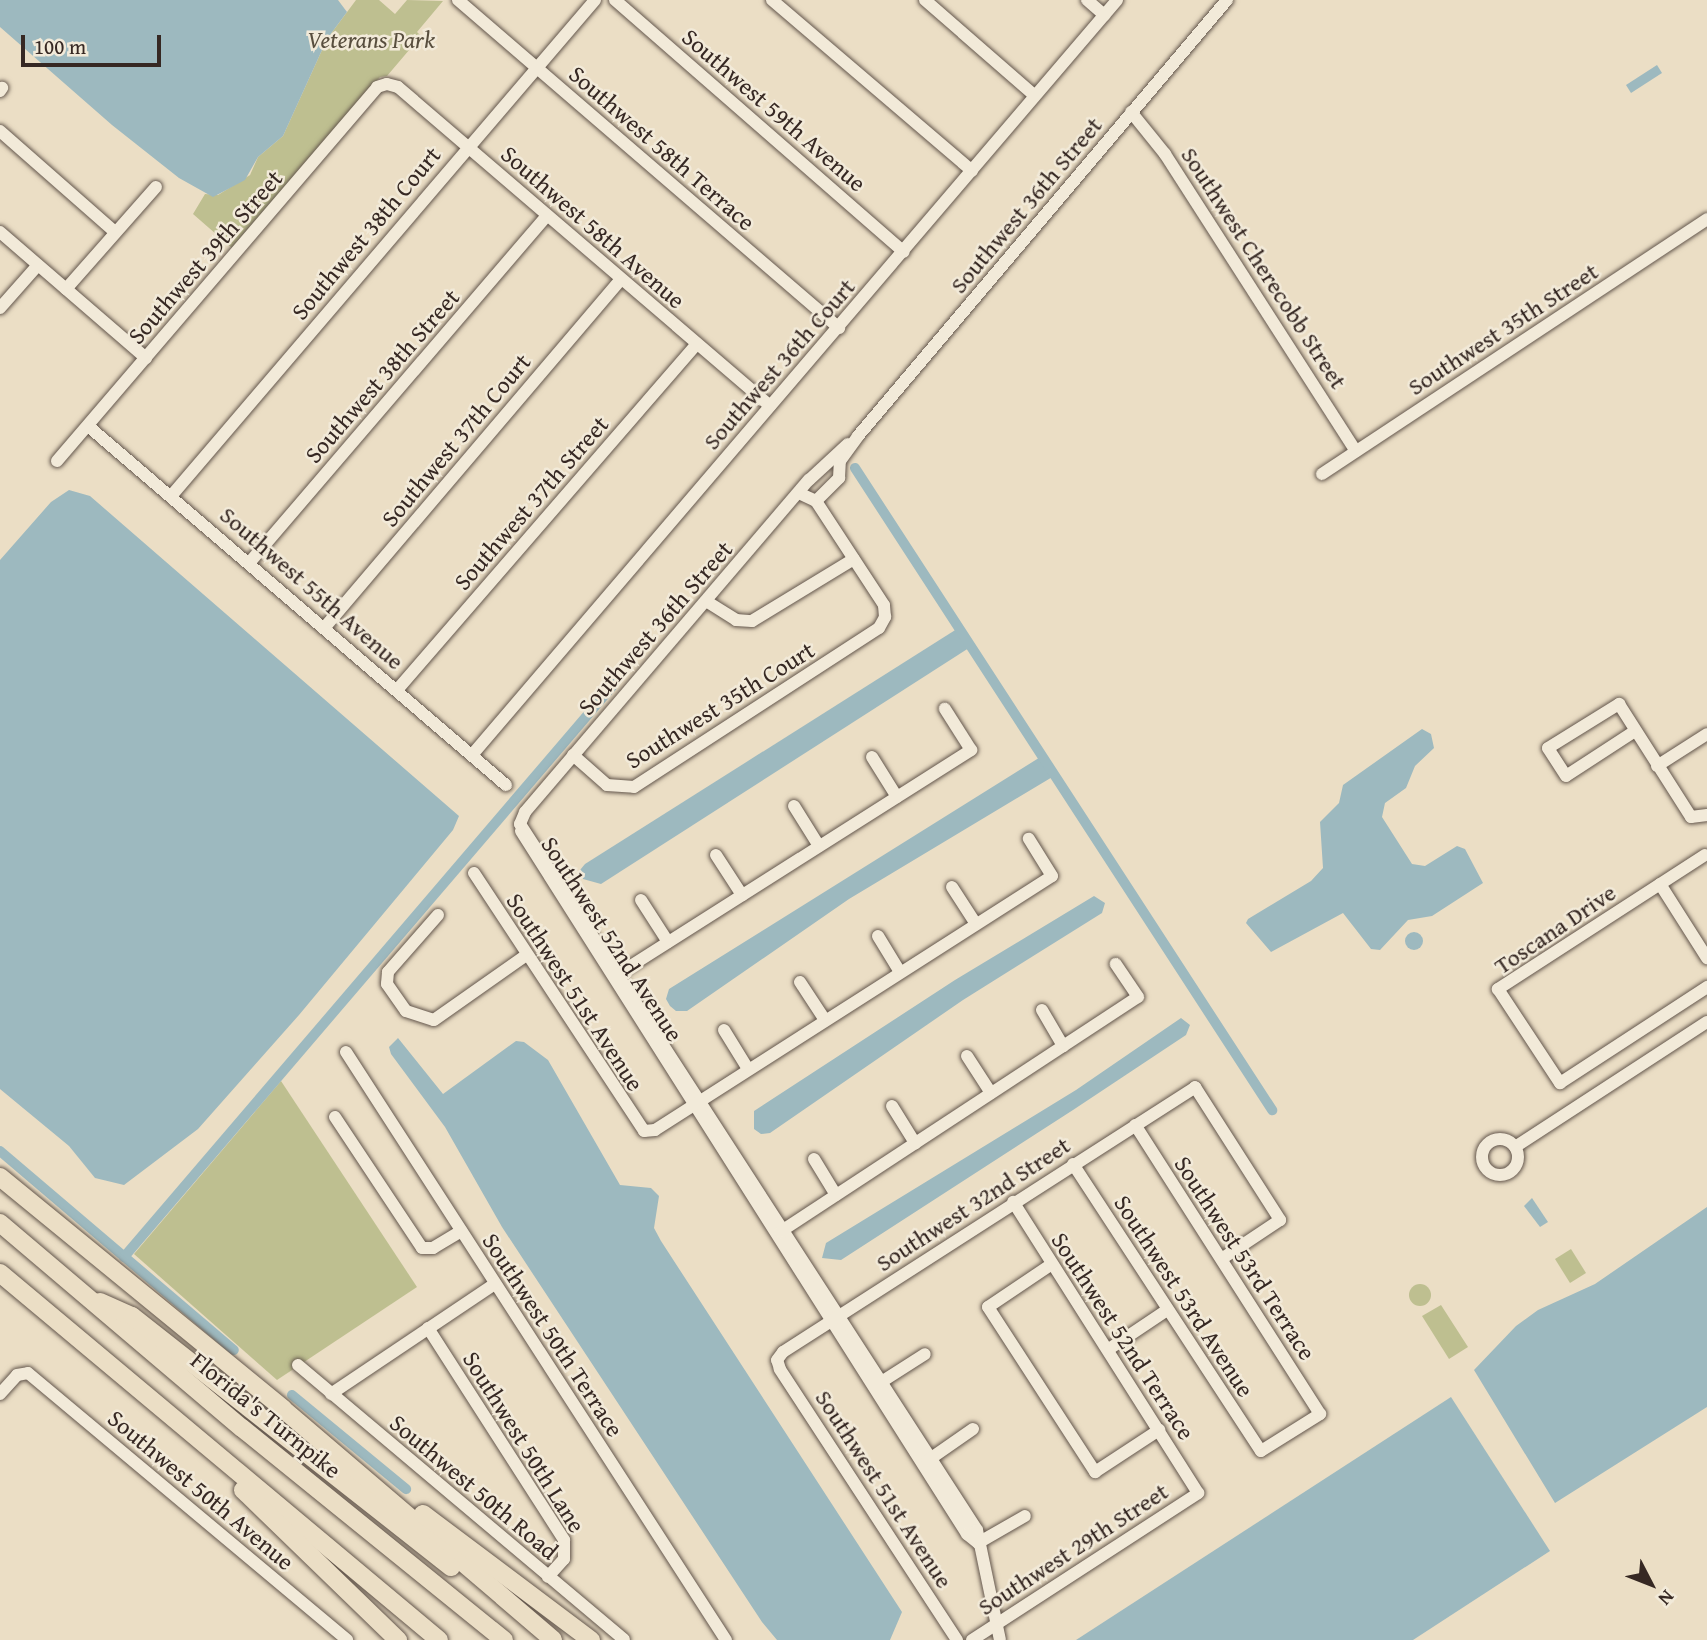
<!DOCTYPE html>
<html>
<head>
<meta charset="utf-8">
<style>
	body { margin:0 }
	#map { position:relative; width:1707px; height:1640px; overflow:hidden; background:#ebdec5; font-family:"Gentium Book Plus",serif }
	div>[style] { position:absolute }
	.green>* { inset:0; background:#bebf90 }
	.round { border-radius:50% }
	.water>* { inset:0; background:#9db9bf }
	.canal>* { height:10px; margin:-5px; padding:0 5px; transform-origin:5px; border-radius:5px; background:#9db9bf }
	.roads { filter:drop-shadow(0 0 2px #63564c) drop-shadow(0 0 2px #63564c) }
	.minor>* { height:12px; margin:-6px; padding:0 6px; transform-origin:6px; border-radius:6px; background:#f2ead9 }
	.minor>.ring { margin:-6px; padding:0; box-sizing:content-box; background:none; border:12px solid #f2ead9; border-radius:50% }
	.highway>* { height:18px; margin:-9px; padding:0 9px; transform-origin:9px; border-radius:9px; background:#ebdec5 }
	span { translate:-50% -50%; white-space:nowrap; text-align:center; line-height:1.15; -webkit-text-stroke:5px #f2ead9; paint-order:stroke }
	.park-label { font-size:24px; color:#584e3e; font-style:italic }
	.street-label { font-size:24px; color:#362823 }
	.north { position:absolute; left:1616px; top:1549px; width:70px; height:70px; -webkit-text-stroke:5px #f2ead9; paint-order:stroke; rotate:132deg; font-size:19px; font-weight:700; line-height:28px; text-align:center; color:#362823 }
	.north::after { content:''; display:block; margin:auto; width:24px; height:32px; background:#362823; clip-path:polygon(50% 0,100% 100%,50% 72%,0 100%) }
	.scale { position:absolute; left:21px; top:35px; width:140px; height:32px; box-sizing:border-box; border:4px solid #362823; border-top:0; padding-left:9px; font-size:21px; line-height:24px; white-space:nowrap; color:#362823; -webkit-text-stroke:5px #f2ead9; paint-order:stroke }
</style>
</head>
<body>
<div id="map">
	<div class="green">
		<div style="clip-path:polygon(356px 0,379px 0,395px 14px,407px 0,443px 1px,417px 32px,421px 36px,387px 76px,380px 77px,232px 248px,193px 214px,205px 194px,218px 195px,250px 175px,258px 157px,283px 136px,327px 39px)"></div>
		<div style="clip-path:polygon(281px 1081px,417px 1287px,277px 1380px,134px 1254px)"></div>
		<div style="clip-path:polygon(1571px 1249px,1586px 1273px,1570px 1283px,1555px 1259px)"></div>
		<div class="round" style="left:1409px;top:1284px;width:22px;height:22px"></div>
		<div style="clip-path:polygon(1441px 1305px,1468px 1347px,1449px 1359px,1422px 1316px)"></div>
	</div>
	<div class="water">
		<div style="clip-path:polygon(0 0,338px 0,347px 12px,327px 39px,283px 136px,258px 157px,245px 180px,213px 197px,179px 178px,112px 125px,0 27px)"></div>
		<div style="clip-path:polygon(1657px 65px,1662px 73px,1631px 93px,1626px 85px)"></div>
		<div style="clip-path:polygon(69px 490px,90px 496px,459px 816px,453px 830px,299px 1015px,198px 1129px,124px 1185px,95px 1178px,69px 1146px,0 1089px,0 560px,51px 502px)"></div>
		<div style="clip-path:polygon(960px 627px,972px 646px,601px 884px,583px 879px,580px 870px,585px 864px)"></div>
		<div style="clip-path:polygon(1422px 729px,1431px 734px,1434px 748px,1415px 766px,1406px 788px,1385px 803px,1382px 817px,1412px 864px,1425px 866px,1457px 846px,1465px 849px,1483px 883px,1432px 916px,1408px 920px,1380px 950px,1371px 949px,1343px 913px,1271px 952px,1246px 923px,1248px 919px,1311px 881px,1323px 868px,1320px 822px,1339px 803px,1343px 785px)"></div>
		<div style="clip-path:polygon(1042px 756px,1054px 776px,849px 899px,687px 1011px,676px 1011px,670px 1006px,666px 999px,669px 989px)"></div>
		<div style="clip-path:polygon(1094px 896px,1105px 903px,1102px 913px,963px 1000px,770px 1133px,761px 1134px,754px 1129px,754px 1111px,955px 980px)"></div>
		<div class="round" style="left:1405px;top:932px;width:18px;height:18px"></div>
		<div style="clip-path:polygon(1181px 1018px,1190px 1025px,1186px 1035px,1073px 1110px,841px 1260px,822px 1258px,826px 1243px,1076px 1090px)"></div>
		<div style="clip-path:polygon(398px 1038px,443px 1094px,516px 1041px,524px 1042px,548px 1060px,620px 1185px,651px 1188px,659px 1196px,654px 1228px,661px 1241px,902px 1612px,890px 1640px,777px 1640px,762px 1622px,502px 1227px,445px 1127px,391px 1054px,389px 1047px)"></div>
		<div style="clip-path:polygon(1532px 1198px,1548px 1222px,1540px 1227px,1524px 1206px)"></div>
		<div style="clip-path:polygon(1707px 1207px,1707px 1407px,1555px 1503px,1474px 1370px,1516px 1326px,1538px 1310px,1595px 1284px)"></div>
		<div style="clip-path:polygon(1451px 1397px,1550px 1551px,1413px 1640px,1076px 1640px)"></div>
	</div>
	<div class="canal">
		<div style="left:855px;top:468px;width:766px;rotate:56.99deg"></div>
		<div style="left:0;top:1151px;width:307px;rotate:40.4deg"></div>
		<div style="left:124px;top:1257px;width:754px;rotate:-49.46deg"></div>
		<div style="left:292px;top:1395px;width:148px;rotate:39.5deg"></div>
	</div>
	<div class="roads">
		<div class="minor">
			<div style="left:458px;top:0;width:503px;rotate:40.72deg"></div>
			<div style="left:615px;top:0;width:383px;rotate:41.1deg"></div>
			<div style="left:772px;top:0;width:263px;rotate:40.5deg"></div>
			<div style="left:925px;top:0;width:145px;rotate:41.1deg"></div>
			<div style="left:1087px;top:0;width:23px;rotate:41deg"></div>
			<div style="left:0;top:91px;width:4px;rotate:-56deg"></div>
			<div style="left:1131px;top:112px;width:54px;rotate:51deg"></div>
			<div style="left:1165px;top:154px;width:353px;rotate:57.3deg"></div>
			<div style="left:0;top:131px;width:153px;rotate:41.3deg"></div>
			<div style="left:0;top:232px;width:193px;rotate:40.8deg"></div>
			<div style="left:66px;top:289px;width:136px;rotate:-48.6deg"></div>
			<div style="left:0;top:308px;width:57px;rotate:-48.5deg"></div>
			<div style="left:88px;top:426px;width:551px;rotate:40.66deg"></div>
			<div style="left:57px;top:461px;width:492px;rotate:-49.4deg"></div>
			<div style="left:377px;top:87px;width:10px;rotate:-17deg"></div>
			<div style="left:387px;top:84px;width:11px;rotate:15deg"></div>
			<div style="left:398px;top:87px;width:490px;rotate:40.6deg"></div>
			<div style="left:1322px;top:474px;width:462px;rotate:-33.5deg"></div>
			<div style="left:172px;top:495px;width:651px;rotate:-49.48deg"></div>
			<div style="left:816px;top:501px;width:33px;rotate:-45deg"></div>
			<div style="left:839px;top:478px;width:17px;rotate:-87deg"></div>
			<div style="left:840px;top:461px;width:31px;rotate:-54deg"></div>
			<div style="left:858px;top:436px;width:571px;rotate:-49.76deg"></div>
			<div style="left:250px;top:562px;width:455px;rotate:-49.4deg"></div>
			<div style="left:706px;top:601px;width:36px;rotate:32deg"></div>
			<div style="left:736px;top:620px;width:16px;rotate:4deg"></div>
			<div style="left:752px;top:621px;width:119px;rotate:-31.3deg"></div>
			<div style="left:325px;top:627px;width:455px;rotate:-49.6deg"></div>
			<div style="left:397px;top:690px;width:458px;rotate:-49.1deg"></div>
			<div style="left:1635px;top:731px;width:82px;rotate:146.9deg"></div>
			<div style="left:1566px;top:776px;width:33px;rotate:-123deg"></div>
			<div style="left:1548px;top:748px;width:84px;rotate:-31.8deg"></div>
			<div style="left:1619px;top:704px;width:134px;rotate:57.5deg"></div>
			<div style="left:1691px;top:817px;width:16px;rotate:-7deg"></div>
			<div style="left:472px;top:755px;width:993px;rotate:-49.49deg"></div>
			<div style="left:573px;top:755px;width:45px;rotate:41.4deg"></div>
			<div style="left:607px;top:785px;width:27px;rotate:4deg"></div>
			<div style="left:634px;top:787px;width:292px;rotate:-33deg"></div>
			<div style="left:879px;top:628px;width:13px;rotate:-61deg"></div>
			<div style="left:885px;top:617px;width:12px;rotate:-95deg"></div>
			<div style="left:884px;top:605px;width:124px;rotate:-123.2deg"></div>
			<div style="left:816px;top:501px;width:17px;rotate:-155deg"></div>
			<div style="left:872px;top:757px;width:47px;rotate:58deg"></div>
			<div style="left:1657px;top:766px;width:59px;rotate:-32.6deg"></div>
			<div style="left:794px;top:806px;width:47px;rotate:58deg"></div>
			<div style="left:520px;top:824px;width:841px;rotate:57.08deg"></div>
			<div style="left:977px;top:1530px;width:112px;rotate:78.2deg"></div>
			<div style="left:520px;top:824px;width:13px;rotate:-67deg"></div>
			<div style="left:525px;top:812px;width:437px;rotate:-49.5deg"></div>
			<div style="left:809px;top:480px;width:53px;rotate:-42.7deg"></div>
			<div style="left:521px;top:831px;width:833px;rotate:57.61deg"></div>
			<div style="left:967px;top:1534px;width:14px;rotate:39deg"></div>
			<div style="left:716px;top:855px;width:48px;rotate:57deg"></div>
			<div style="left:1705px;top:855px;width:247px;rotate:147.1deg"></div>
			<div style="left:1498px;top:989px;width:113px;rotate:56.6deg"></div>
			<div style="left:1560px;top:1083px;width:176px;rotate:-33.1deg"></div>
			<div style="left:474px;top:873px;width:309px;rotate:56.6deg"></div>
			<div style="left:644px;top:1131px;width:11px;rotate:-5deg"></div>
			<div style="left:655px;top:1130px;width:471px;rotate:-32.6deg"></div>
			<div style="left:1052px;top:876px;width:44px;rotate:-121.9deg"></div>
			<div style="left:1660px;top:884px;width:88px;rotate:57.6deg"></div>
			<div style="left:952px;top:887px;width:44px;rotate:57deg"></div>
			<div style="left:641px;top:900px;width:50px;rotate:57.3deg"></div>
			<div style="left:438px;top:915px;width:76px;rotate:131.3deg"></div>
			<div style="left:388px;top:972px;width:12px;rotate:95deg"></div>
			<div style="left:387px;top:984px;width:33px;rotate:55deg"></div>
			<div style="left:406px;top:1011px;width:29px;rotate:18deg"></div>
			<div style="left:434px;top:1020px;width:111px;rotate:-35.1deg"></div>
			<div style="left:878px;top:936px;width:42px;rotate:58.6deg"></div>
			<div style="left:615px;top:976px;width:422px;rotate:-32.4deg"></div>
			<div style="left:971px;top:750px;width:49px;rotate:-122.4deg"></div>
			<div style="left:800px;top:982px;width:45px;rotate:56.7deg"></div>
			<div style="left:1042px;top:1010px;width:42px;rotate:59.7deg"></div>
			<div style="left:724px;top:1030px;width:46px;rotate:58.4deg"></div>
			<div style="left:346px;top:1052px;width:700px;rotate:57.13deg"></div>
			<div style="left:967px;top:1056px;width:44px;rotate:57deg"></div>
			<div style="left:892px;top:1106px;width:44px;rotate:58.1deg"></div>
			<div style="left:335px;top:1117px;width:157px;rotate:56.4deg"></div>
			<div style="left:422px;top:1248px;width:11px"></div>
			<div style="left:433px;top:1248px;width:33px;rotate:-31deg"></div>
			<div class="ring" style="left:1482px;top:1139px;width:24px;height:24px"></div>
			<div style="left:1515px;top:1147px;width:229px;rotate:-33.1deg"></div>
			<div style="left:814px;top:1159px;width:42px;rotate:58.6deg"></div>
			<div style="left:1073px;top:1164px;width:343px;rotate:56.8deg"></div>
			<div style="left:1261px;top:1451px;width:70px;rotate:-32.1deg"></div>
			<div style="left:1320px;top:1414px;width:343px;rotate:-122.6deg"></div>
			<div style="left:780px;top:1232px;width:428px;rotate:-33.3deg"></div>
			<div style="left:1138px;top:997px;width:40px;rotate:-124deg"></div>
			<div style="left:1052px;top:1264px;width:77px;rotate:146.1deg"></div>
			<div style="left:988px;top:1307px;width:197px;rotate:57deg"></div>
			<div style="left:1095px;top:1472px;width:77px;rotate:-33.3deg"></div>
			<div style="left:428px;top:1328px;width:252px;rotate:57.3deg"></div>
			<div style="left:564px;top:1540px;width:19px;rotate:90deg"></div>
			<div style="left:564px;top:1559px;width:24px;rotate:132deg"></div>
			<div style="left:1109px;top:1349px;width:70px;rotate:-33.9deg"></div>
			<div style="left:298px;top:1365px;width:426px;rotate:40.1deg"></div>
			<div style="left:875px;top:1386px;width:59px;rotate:-32.6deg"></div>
			<div style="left:0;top:1394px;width:25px;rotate:-48deg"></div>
			<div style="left:17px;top:1375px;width:11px;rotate:-10deg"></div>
			<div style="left:28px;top:1373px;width:416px;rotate:39.9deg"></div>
			<div style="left:331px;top:1394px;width:197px;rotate:-33.9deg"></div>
			<div style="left:927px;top:1461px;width:56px;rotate:-34.8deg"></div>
			<div style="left:978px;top:1543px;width:54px;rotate:-29.9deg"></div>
			<div style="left:957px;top:1640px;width:324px;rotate:-123.2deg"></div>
			<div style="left:780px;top:1369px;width:9px;rotate:-108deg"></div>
			<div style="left:777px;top:1360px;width:10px;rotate:-53deg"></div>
			<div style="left:783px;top:1352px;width:490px;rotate:-32.7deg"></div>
			<div style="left:1195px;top:1087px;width:158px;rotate:57.4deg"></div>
			<div style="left:1280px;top:1220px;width:69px;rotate:146.3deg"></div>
			<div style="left:972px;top:1640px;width:270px;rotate:-33deg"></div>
			<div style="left:1198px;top:1493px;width:345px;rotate:-122.4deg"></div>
		</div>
		<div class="highway">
			<div style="left:0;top:1177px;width:366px;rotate:39.3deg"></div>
			<div style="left:283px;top:1409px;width:355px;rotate:40.5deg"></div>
			<div style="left:0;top:1223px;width:317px;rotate:40.3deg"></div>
			<div style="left:242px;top:1428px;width:337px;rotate:39deg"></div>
			<div style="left:0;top:1273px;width:572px;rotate:39.9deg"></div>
			<div style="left:100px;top:1302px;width:35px;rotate:24deg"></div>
			<div style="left:132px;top:1316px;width:406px;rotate:38.2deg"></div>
			<div style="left:243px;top:1490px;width:216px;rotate:44.1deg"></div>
			<div style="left:423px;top:1514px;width:210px;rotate:36.9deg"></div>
		</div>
	</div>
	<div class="park-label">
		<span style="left:371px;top:40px">Veterans Park</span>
	</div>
	<div class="street-label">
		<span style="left:774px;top:110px;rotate:41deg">Southwest 59th Avenue</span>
		<span style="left:662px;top:148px;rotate:41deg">Southwest 58th Terrace</span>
		<span style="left:1026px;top:205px;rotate:-50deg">Southwest 36th Street</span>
		<span style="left:593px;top:227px;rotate:41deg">Southwest 58th Avenue</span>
		<span style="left:366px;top:233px;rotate:-50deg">Southwest 38th Court</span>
		<span style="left:205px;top:257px;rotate:-49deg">Southwest 39th Street</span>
		<span style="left:1264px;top:268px;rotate:57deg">Southwest Cherecobb Street</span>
		<span style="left:1503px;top:329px;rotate:-33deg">Southwest 35th Street</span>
		<span style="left:779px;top:364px;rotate:-49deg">Southwest 36th Court</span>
		<span style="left:382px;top:376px;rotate:-49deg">Southwest 38th Street</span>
		<span style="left:456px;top:440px;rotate:-50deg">Southwest 37th Court</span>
		<span style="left:531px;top:503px;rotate:-49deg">Southwest 37th Street</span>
		<span style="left:312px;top:588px;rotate:41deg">Southwest 55th Avenue</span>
		<span style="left:655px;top:628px;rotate:-49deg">Southwest 36th Street</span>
		<span style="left:720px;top:705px;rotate:-32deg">Southwest 35th Court</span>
		<span style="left:1555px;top:929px;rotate:-34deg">Toscana Drive</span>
		<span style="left:612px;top:939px;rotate:57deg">Southwest 52nd Avenue</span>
		<span style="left:575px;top:992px;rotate:57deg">Southwest 51st Avenue</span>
		<span style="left:973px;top:1204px;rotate:-33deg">Southwest 32nd Street</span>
		<span style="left:1245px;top:1258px;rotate:57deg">Southwest 53rd Terrace</span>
		<span style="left:1184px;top:1296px;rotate:57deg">Southwest 53rd Avenue</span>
		<span style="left:553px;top:1335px;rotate:57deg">Southwest 50th Terrace</span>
		<span style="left:1123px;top:1336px;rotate:57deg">Southwest 52nd Terrace</span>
		<span style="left:266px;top:1415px;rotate:39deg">Florida's Turnpike</span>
		<span style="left:524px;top:1442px;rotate:58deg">Southwest 50th Lane</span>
		<span style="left:474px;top:1487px;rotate:40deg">Southwest 50th Road</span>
		<span style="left:884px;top:1489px;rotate:57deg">Southwest 51st Avenue</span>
		<span style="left:201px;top:1490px;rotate:40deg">Southwest 50th Avenue</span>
		<span style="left:1073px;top:1549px;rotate:-33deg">Southwest 29th Street</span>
	</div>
	<div class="north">N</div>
	<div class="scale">100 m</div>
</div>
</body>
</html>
